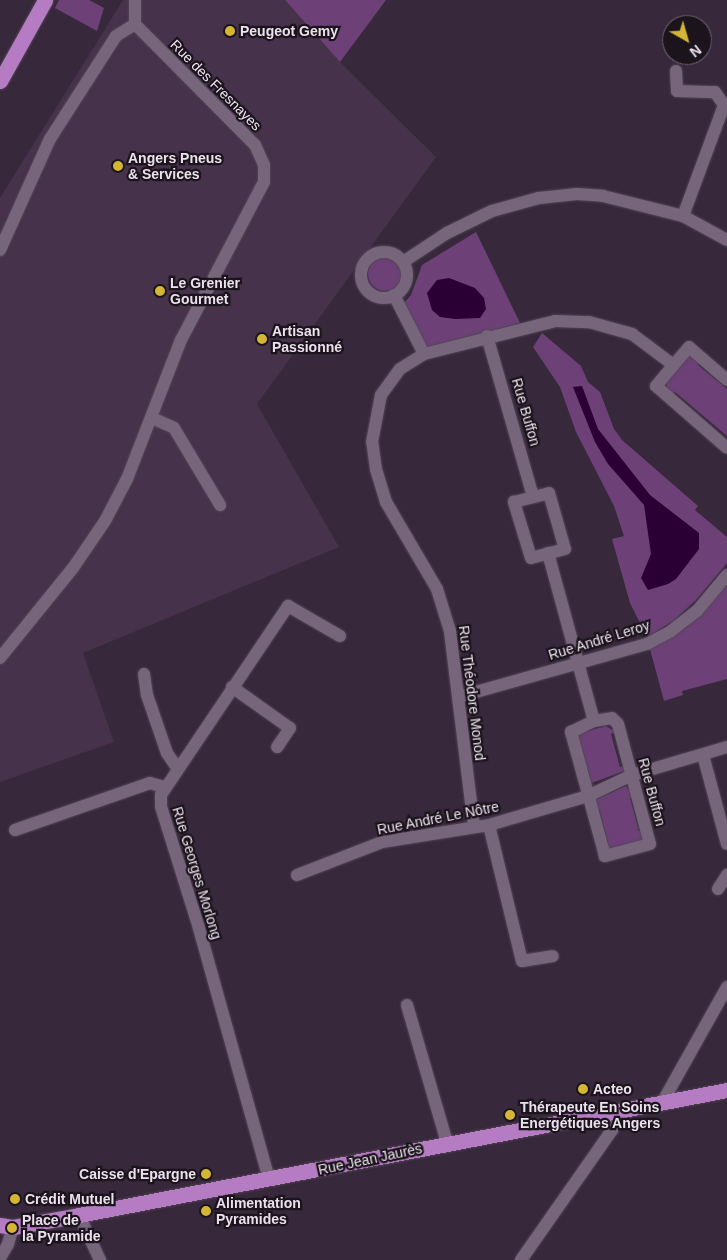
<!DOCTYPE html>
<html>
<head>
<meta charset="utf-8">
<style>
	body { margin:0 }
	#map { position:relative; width:727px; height:1260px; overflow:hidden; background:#37283b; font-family:Arial,sans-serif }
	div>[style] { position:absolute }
	.built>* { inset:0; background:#46324a }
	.green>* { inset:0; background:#6d4178 }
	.round { border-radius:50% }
	.water>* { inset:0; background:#2a0034 }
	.roads { filter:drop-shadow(0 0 1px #534657) drop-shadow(0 0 1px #534657) }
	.minor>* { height:12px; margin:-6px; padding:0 6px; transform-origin:6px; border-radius:6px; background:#77667b }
	.minor>.ring { margin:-6px; padding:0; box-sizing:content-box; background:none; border:12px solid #77667b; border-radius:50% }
	.major>* { height:15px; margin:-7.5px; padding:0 7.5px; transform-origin:7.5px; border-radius:7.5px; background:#b57bc3 }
	.dots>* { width:14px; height:14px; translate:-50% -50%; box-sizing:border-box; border:2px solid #1b141c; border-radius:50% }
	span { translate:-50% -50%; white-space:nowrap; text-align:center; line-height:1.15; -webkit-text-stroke:4.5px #1b141c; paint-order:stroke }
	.poi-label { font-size:14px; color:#ebe1ed; font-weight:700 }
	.left { translate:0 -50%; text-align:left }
	.right { translate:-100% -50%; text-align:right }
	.street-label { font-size:14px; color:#ebe1ed }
	.north { position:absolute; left:662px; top:15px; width:50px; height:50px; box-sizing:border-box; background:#1b141c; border:1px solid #6e6670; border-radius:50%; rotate:142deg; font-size:14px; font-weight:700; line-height:20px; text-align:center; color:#ebe1ed }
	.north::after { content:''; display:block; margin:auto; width:18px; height:22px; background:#d5b534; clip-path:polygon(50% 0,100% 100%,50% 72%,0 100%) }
</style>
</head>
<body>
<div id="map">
	<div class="built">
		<div style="clip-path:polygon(123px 0,285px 0,340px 62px,436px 157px,257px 404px,339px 547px,83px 653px,114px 742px,0 782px,0 198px)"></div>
	</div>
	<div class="green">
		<div style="clip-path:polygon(59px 0,89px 0,104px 8px,97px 31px,55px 8px)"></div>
		<div style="clip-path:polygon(285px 0,386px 0,340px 62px)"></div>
		<div style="clip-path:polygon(476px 232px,520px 323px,430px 348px,423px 343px,404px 303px,411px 295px,422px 265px)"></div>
		<div class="round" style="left:368px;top:257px;width:34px;height:34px"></div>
		<div style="clip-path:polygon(542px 333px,581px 366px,588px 382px,600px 392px,614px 429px,622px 440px,698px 506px,695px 510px,727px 537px,727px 563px,696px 600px,673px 621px,647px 637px,630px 603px,612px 539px,624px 536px,614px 506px,576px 432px,560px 387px,533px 347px)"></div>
		<div style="clip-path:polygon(689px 356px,701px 361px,698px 365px,727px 389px,727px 436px,675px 392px,672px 395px,667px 390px,666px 380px)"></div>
		<div style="clip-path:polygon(727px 585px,727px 679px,682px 691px,683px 695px,664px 701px,650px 649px,686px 628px)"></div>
		<div style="clip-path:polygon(606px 726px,616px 732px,611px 734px,620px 767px,625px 766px,624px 771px,589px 784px,590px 776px,577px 737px,580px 733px)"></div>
		<div style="clip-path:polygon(626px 786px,635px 796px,630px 798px,639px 831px,644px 830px,642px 843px,608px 850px,603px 843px,608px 842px,599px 809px,594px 810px,595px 800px)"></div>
	</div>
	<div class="water">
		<div style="clip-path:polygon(449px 278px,475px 288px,484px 298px,486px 309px,480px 318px,455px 319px,440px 317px,432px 310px,427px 293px,437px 280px)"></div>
		<div style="clip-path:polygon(582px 386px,598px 429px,650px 495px,699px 533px,699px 549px,676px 579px,668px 584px,648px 590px,641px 578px,651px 554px,644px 505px,608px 464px,595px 442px,573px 387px)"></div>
	</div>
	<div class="roads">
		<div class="minor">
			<div style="left:135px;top:0;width:24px;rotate:90deg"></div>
			<div style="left:676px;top:71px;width:20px;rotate:87deg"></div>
			<div style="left:677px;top:91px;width:38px;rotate:2deg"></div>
			<div style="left:715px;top:92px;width:16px;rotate:55deg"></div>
			<div style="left:683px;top:216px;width:118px;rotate:-69.7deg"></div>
			<div style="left:724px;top:105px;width:3px;rotate:18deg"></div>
			<div style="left:0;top:250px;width:122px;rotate:-65.8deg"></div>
			<div style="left:50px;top:139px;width:122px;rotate:-57.3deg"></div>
			<div style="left:116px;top:36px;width:22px;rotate:-32deg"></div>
			<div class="ring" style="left:361px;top:252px;width:34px;height:34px"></div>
			<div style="left:403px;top:262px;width:53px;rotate:-33.4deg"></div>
			<div style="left:447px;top:233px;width:50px;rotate:-26.1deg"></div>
			<div style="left:492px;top:211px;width:49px;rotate:-15.5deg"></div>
			<div style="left:539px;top:198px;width:38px;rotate:-6deg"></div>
			<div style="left:577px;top:194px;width:26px;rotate:4deg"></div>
			<div style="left:603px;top:196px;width:82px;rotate:14deg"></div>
			<div style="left:683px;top:216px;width:50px;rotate:28.6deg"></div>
			<div style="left:394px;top:295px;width:66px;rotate:63deg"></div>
			<div style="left:487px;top:336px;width:166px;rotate:74deg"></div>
			<div style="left:727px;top:380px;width:50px;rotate:-139deg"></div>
			<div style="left:689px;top:347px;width:51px;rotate:130.2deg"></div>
			<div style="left:656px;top:386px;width:94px;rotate:41.1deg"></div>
			<div style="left:152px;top:418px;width:24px;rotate:24deg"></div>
			<div style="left:174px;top:428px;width:90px;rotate:59.1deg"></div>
			<div style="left:549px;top:493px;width:58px;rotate:74.1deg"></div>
			<div style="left:565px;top:549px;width:35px;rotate:165deg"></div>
			<div style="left:531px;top:558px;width:59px;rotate:-106.9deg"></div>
			<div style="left:514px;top:502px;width:36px;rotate:-14deg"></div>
			<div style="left:548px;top:553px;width:174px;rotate:74.7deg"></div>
			<div style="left:0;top:658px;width:116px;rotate:-51deg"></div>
			<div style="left:73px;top:568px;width:57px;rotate:-55.8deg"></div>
			<div style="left:105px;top:521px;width:47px;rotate:-62.4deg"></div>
			<div style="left:127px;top:479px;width:149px;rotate:-68.8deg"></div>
			<div style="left:181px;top:340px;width:178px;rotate:-62.3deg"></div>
			<div style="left:264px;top:182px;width:17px;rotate:-90deg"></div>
			<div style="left:264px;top:165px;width:22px;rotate:-114deg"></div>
			<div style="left:255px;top:145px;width:170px;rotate:-134.8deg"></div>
			<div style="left:144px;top:674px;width:21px;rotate:82deg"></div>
			<div style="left:147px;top:695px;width:61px;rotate:71deg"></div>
			<div style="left:167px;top:753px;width:18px;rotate:56deg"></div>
			<div style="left:232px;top:687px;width:71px;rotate:35.3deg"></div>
			<div style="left:290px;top:728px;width:23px;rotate:124deg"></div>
			<div style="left:458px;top:697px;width:196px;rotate:-15.7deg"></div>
			<div style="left:647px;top:644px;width:27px;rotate:-28deg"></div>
			<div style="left:671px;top:631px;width:33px;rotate:-38deg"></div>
			<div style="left:697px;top:611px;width:47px;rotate:-50.2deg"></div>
			<div style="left:612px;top:718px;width:8px;rotate:45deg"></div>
			<div style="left:618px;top:724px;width:124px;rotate:75.1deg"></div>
			<div style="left:650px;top:844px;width:47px;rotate:165.1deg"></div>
			<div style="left:605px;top:856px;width:129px;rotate:-105.3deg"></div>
			<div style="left:571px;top:732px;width:25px;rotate:-26deg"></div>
			<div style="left:594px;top:721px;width:18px;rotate:-9deg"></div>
			<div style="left:703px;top:755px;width:92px;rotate:74.9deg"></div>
			<div style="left:489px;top:825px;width:140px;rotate:76.4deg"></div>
			<div style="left:522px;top:961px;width:31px;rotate:-9deg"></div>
			<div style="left:474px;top:827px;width:197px;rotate:-97deg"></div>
			<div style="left:450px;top:631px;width:44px;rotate:-107.2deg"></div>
			<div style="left:437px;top:589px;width:101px;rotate:-120.4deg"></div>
			<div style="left:386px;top:502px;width:34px;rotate:-107deg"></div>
			<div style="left:376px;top:469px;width:27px;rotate:-98deg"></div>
			<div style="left:372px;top:442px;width:48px;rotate:-79.2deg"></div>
			<div style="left:381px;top:395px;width:32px;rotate:-54deg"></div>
			<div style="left:400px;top:369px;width:28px;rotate:-32deg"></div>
			<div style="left:424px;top:354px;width:135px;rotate:-14.1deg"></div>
			<div style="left:555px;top:321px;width:34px;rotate:2deg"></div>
			<div style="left:589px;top:322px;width:45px;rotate:15.6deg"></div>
			<div style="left:632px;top:334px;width:50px;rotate:36.9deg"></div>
			<div style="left:15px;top:830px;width:143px;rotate:-19.2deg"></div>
			<div style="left:150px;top:783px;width:15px;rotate:16deg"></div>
			<div style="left:297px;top:875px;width:91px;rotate:-21.2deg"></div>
			<div style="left:382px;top:842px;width:108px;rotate:-9deg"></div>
			<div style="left:489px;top:825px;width:103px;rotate:-16.3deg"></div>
			<div style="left:588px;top:796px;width:49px;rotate:-25.5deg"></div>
			<div style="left:632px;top:775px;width:99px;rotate:-16.4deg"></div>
			<div style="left:718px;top:889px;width:17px;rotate:-57deg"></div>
			<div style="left:407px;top:1005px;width:144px;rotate:73.8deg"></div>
			<div style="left:662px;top:1103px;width:133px;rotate:-60.7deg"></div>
			<div style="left:269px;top:1179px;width:261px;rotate:-105.6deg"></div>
			<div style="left:199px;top:928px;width:127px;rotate:-107.4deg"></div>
			<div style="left:161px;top:807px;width:12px;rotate:-90deg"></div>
			<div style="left:161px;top:795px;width:228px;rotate:-56.1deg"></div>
			<div style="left:288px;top:606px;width:60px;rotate:30deg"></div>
			<div style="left:79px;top:1215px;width:50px;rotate:65deg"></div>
			<div style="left:0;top:1258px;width:16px;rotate:-60deg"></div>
			<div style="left:8px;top:1244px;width:18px;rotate:-74deg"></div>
			<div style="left:521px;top:1260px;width:159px;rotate:-55deg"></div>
			<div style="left:612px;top:1130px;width:18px;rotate:-84deg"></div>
		</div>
		<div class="major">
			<div style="left:0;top:81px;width:93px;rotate:-60.9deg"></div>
			<div style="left:0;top:1225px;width:13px;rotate:9deg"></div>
			<div style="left:13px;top:1227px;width:67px;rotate:-10.3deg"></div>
			<div style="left:79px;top:1215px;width:660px;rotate:-10.92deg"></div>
		</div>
	</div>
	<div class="dots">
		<div style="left:230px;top:31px;background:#d5b534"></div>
		<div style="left:118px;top:166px;background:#d5b534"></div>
		<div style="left:160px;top:291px;background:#d5b534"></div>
		<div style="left:262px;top:339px;background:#d5b534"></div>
		<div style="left:583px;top:1089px;background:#d5b534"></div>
		<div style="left:510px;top:1115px;background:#d5b534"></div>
		<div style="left:206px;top:1174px;background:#d5b534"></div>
		<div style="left:15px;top:1199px;background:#d5b534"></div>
		<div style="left:206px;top:1211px;background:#d5b534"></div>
		<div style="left:12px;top:1228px;background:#d5b534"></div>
	</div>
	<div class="poi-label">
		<span class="left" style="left:240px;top:31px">Peugeot Gemy</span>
		<span class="left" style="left:128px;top:166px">Angers Pneus<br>&amp; Services</span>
		<span class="left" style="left:170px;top:291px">Le Grenier<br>Gourmet</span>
		<span class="left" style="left:272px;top:339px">Artisan<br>Passionné</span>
		<span class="left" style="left:593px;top:1089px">Acteo</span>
		<span class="left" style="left:520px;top:1115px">Thérapeute En Soins<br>Energétiques Angers</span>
		<span class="right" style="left:196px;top:1174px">Caisse d'Epargne</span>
		<span class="left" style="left:25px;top:1199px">Crédit Mutuel</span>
		<span class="left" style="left:216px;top:1211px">Alimentation<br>Pyramides</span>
		<span class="left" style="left:22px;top:1228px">Place de<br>la Pyramide</span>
	</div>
	<div class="street-label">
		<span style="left:216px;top:85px;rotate:45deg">Rue des Fresnayes</span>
		<span style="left:526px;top:412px;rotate:74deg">Rue Buffon</span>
		<span style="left:599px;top:640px;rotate:-17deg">Rue André Leroy</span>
		<span style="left:472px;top:693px;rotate:83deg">Rue Théodore Monod</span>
		<span style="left:652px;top:792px;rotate:75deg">Rue Buffon</span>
		<span style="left:438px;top:818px;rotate:-11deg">Rue André Le Nôtre</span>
		<span style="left:197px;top:873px;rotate:73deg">Rue Georges Morlong</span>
		<span style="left:370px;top:1159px;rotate:-12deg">Rue Jean Jaurès</span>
	</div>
	<div class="north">N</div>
</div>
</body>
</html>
